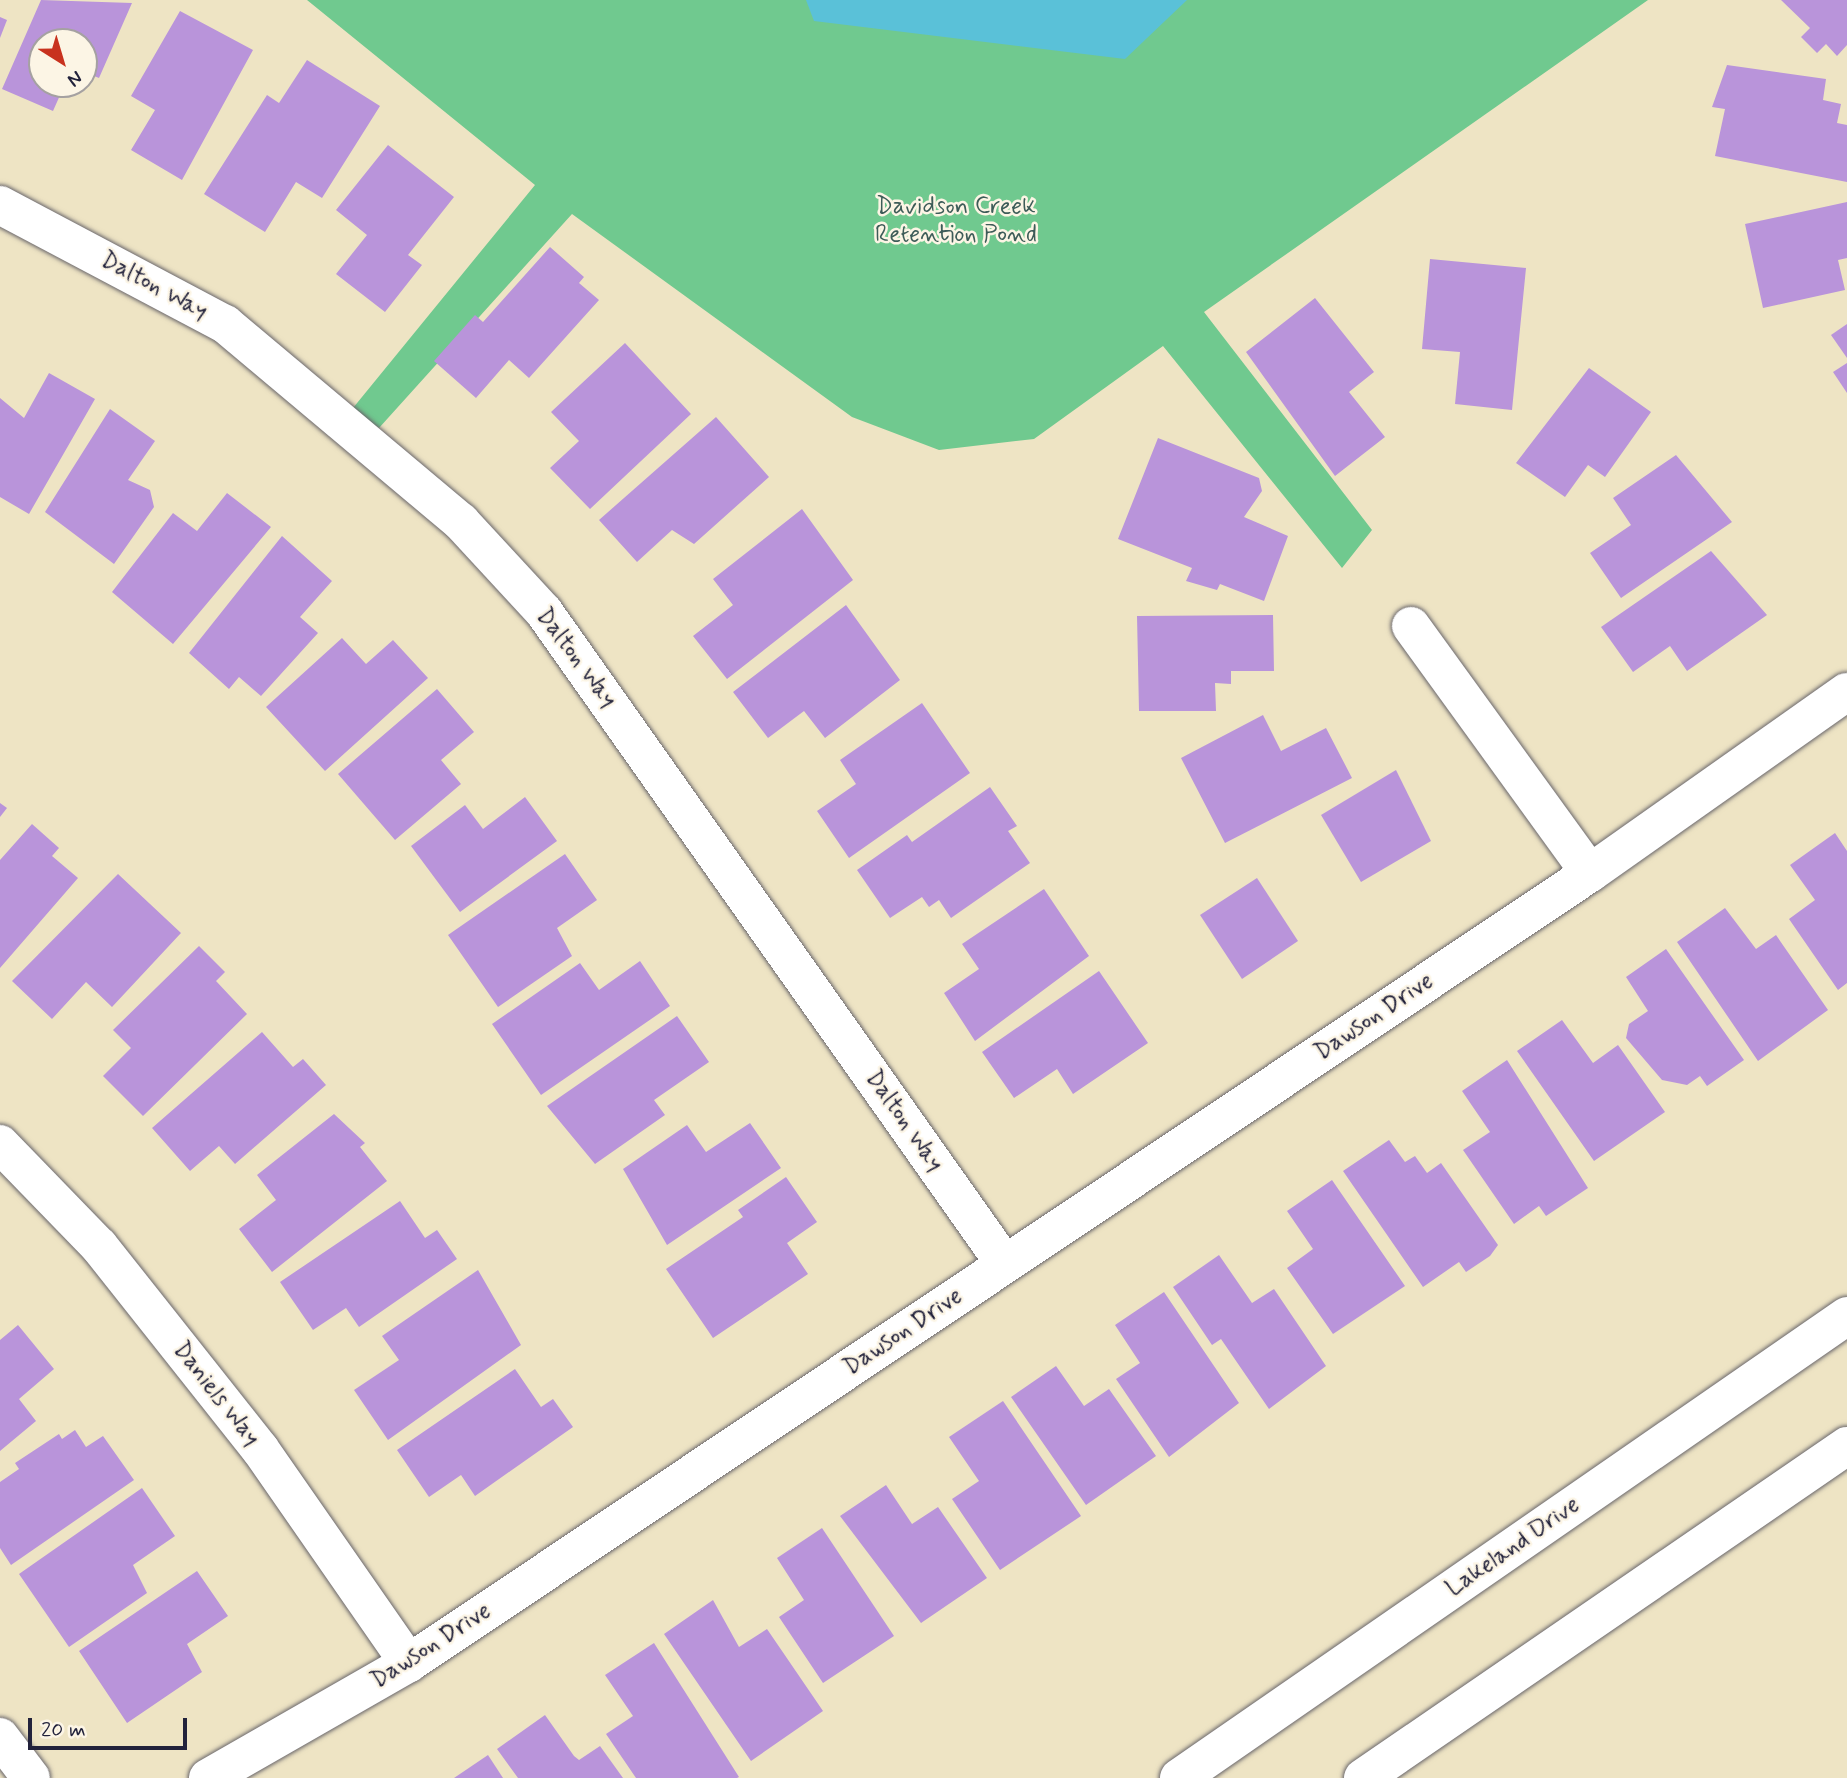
<!DOCTYPE html>
<html>
<head>
<meta charset="utf-8">
<style>
	body { margin:0 }
	#map { position:relative; width:1847px; height:1778px; overflow:hidden; background:#eee4c4; font-family:Mynerve,sans-serif }
	div>[style] { position:absolute }
	.green>* { inset:0; background:#70c98f }
	.water>* { inset:0; background:#5ac1d8 }
	.building>* { inset:0; background:#b994da }
	.roads { filter:drop-shadow(0 0 2px #69666b) drop-shadow(0 0 2px #69666b) }
	.minor>* { height:38px; margin:-19px; padding:0 19px; transform-origin:19px; border-radius:19px; background:#fff }
	.major>* { height:38px; margin:-19px; padding:0 19px; transform-origin:19px; border-radius:19px; background:#fff }
	span { translate:-50% -50%; white-space:nowrap; text-align:center; line-height:1.15; -webkit-text-stroke:5px #fcf5e5; paint-order:stroke }
	.park-label { font-size:24px; color:#3d5c58 }
	.street-label { font-size:24px; color:#22223b }
	.north { position:absolute; left:28px; top:28px; width:70px; height:70px; box-sizing:border-box; background:#fcf5e5; border:2px solid #a5a1a1; border-radius:50%; rotate:143deg; font-size:19px; font-weight:700; line-height:28px; text-align:center; color:#22223b }
	.north::after { content:''; display:block; margin:auto; width:24px; height:32px; background:#c8321e; clip-path:polygon(50% 0,100% 100%,50% 72%,0 100%) }
	.scale { position:absolute; left:28px; top:1718px; width:159px; height:32px; box-sizing:border-box; border:4px solid #22223b; border-top:0; padding-left:9px; font-size:21px; line-height:24px; white-space:nowrap; color:#22223b; -webkit-text-stroke:5px #fcf5e5; paint-order:stroke }
</style>
</head>
<body>
<div id="map">
	<div class="green">
		<div style="clip-path:polygon(307px 0,1648px 0,1204px 312px,1372px 530px,1342px 568px,1163px 346px,1034px 439px,939px 450px,852px 417px,572px 214px,379px 428px,353px 408px,535px 185px)"></div>
	</div>
	<div class="water">
		<div style="clip-path:polygon(806px 0,1187px 0,1125px 59px,814px 21px)"></div>
	</div>
	<div class="building">
		<div style="clip-path:polygon(41px 0,132px 3px,99px 78px,84px 72px,84px 42px,42px 42px,42px 84px,65px 84px,53px 111px,2px 89px)"></div>
		<div style="clip-path:polygon(1781px 0,1847px 0,1847px 45px,1837px 56px,1826px 44px,1817px 53px,1801px 37px,1810px 28px)"></div>
		<div style="clip-path:polygon(180px 11px,253px 50px,182px 180px,131px 150px,155px 110px,131px 96px)"></div>
		<div style="clip-path:polygon(0 17px,7px 20px,0 38px)"></div>
		<div style="clip-path:polygon(307px 60px,380px 106px,322px 198px,296px 182px,265px 232px,204px 194px,267px 95px,279px 103px)"></div>
		<div style="clip-path:polygon(1727px 65px,1826px 79px,1823px 100px,1841px 104px,1837px 123px,1847px 125px,1847px 182px,1715px 156px,1725px 109px,1712px 107px)"></div>
		<div style="clip-path:polygon(388px 145px,454px 197px,408px 255px,422px 265px,385px 312px,336px 274px,367px 235px,336px 210px)"></div>
		<div style="clip-path:polygon(1847px 202px,1847px 258px,1838px 260px,1845px 290px,1763px 308px,1745px 224px)"></div>
		<div style="clip-path:polygon(550px 247px,584px 277px,579px 283px,599px 300px,529px 378px,509px 360px,476px 398px,434px 361px,475px 315px,483px 322px)"></div>
		<div style="clip-path:polygon(1430px 259px,1526px 268px,1512px 410px,1455px 404px,1460px 352px,1422px 349px)"></div>
		<div style="clip-path:polygon(1315px 298px,1374px 372px,1349px 392px,1385px 437px,1335px 476px,1246px 352px)"></div>
		<div style="clip-path:polygon(1847px 324px,1847px 358px,1831px 335px)"></div>
		<div style="clip-path:polygon(625px 343px,691px 414px,590px 509px,550px 468px,579px 441px,551px 412px)"></div>
		<div style="clip-path:polygon(1847px 363px,1847px 393px,1833px 372px)"></div>
		<div style="clip-path:polygon(1589px 368px,1651px 412px,1605px 477px,1588px 465px,1565px 497px,1516px 463px)"></div>
		<div style="clip-path:polygon(49px 373px,95px 399px,29px 514px,0 497px,0 398px,24px 418px)"></div>
		<div style="clip-path:polygon(110px 409px,155px 441px,128px 480px,150px 490px,154px 507px,114px 564px,45px 512px)"></div>
		<div style="clip-path:polygon(716px 417px,769px 477px,694px 544px,672px 530px,637px 562px,599px 520px)"></div>
		<div style="clip-path:polygon(1158px 438px,1259px 478px,1262px 491px,1244px 517px,1288px 536px,1264px 601px,1220px 584px,1217px 590px,1186px 581px,1192px 568px,1118px 539px)"></div>
		<div style="clip-path:polygon(1676px 455px,1732px 522px,1621px 598px,1590px 553px,1631px 525px,1613px 498px)"></div>
		<div style="clip-path:polygon(227px 493px,271px 527px,173px 644px,112px 592px,173px 513px,197px 531px)"></div>
		<div style="clip-path:polygon(802px 509px,853px 580px,727px 679px,693px 636px,733px 605px,713px 579px)"></div>
		<div style="clip-path:polygon(282px 536px,332px 581px,300px 617px,318px 633px,261px 696px,239px 677px,229px 689px,189px 653px)"></div>
		<div style="clip-path:polygon(1711px 551px,1767px 615px,1687px 671px,1670px 646px,1633px 672px,1601px 627px)"></div>
		<div style="clip-path:polygon(846px 605px,900px 680px,825px 738px,804px 711px,768px 738px,733px 692px)"></div>
		<div style="clip-path:polygon(1273px 615px,1274px 671px,1231px 671px,1231px 684px,1215px 683px,1216px 711px,1139px 711px,1137px 616px)"></div>
		<div style="clip-path:polygon(342px 638px,366px 664px,393px 640px,428px 678px,325px 771px,266px 707px)"></div>
		<div style="clip-path:polygon(437px 689px,474px 732px,441px 760px,461px 784px,395px 840px,338px 774px)"></div>
		<div style="clip-path:polygon(922px 703px,970px 773px,849px 858px,817px 811px,856px 784px,840px 760px)"></div>
		<div style="clip-path:polygon(1263px 715px,1281px 751px,1326px 728px,1352px 778px,1225px 843px,1181px 758px)"></div>
		<div style="clip-path:polygon(1396px 770px,1431px 841px,1361px 882px,1321px 815px)"></div>
		<div style="clip-path:polygon(990px 787px,1017px 826px,1008px 831px,1030px 863px,951px 918px,939px 900px,929px 907px,922px 897px,890px 918px,857px 870px,907px 835px,912px 842px)"></div>
		<div style="clip-path:polygon(525px 797px,557px 841px,460px 912px,411px 846px,465px 805px,483px 829px)"></div>
		<div style="clip-path:polygon(0 803px,7px 808px,0 817px)"></div>
		<div style="clip-path:polygon(32px 824px,59px 848px,52px 856px,78px 878px,0 968px,0 860px)"></div>
		<div style="clip-path:polygon(1835px 833px,1847px 851px,1847px 983px,1838px 990px,1789px 919px,1815px 900px,1790px 865px)"></div>
		<div style="clip-path:polygon(565px 854px,597px 900px,557px 928px,572px 956px,498px 1007px,448px 935px)"></div>
		<div style="clip-path:polygon(118px 874px,181px 933px,112px 1007px,86px 982px,52px 1019px,12px 981px)"></div>
		<div style="clip-path:polygon(1257px 878px,1298px 941px,1242px 979px,1200px 915px)"></div>
		<div style="clip-path:polygon(1044px 889px,1089px 956px,975px 1041px,944px 993px,979px 969px,962px 944px)"></div>
		<div style="clip-path:polygon(1725px 908px,1756px 949px,1776px 935px,1828px 1010px,1758px 1061px,1677px 942px)"></div>
		<div style="clip-path:polygon(199px 946px,225px 972px,216px 981px,247px 1014px,143px 1116px,103px 1076px,131px 1048px,113px 1030px)"></div>
		<div style="clip-path:polygon(1666px 949px,1744px 1060px,1707px 1086px,1700px 1076px,1687px 1085px,1662px 1080px,1626px 1038px,1629px 1024px,1648px 1011px,1626px 977px)"></div>
		<div style="clip-path:polygon(640px 961px,670px 1006px,541px 1095px,492px 1024px,580px 963px,599px 990px)"></div>
		<div style="clip-path:polygon(1099px 971px,1148px 1043px,1073px 1094px,1057px 1069px,1014px 1098px,982px 1052px)"></div>
		<div style="clip-path:polygon(677px 1016px,709px 1062px,654px 1100px,665px 1115px,595px 1164px,547px 1106px)"></div>
		<div style="clip-path:polygon(1562px 1020px,1593px 1063px,1618px 1045px,1665px 1112px,1594px 1161px,1517px 1051px)"></div>
		<div style="clip-path:polygon(262px 1032px,293px 1067px,303px 1059px,326px 1085px,235px 1164px,219px 1146px,190px 1171px,152px 1128px)"></div>
		<div style="clip-path:polygon(1507px 1060px,1588px 1188px,1546px 1216px,1539px 1206px,1514px 1224px,1463px 1150px,1490px 1132px,1462px 1091px)"></div>
		<div style="clip-path:polygon(334px 1114px,365px 1143px,360px 1147px,387px 1181px,272px 1272px,239px 1229px,276px 1200px,257px 1175px)"></div>
		<div style="clip-path:polygon(750px 1123px,781px 1168px,667px 1245px,623px 1169px,687px 1125px,706px 1152px)"></div>
		<div style="clip-path:polygon(1389px 1140px,1405px 1162px,1415px 1156px,1427px 1173px,1441px 1163px,1498px 1245px,1490px 1256px,1466px 1272px,1459px 1262px,1423px 1287px,1343px 1171px)"></div>
		<div style="clip-path:polygon(786px 1177px,817px 1222px,787px 1243px,808px 1274px,713px 1338px,666px 1269px,743px 1217px,738px 1210px)"></div>
		<div style="clip-path:polygon(1332px 1180px,1405px 1286px,1333px 1334px,1287px 1268px,1313px 1249px,1287px 1211px)"></div>
		<div style="clip-path:polygon(400px 1201px,425px 1238px,437px 1230px,457px 1259px,359px 1327px,346px 1308px,313px 1330px,280px 1282px)"></div>
		<div style="clip-path:polygon(1219px 1255px,1252px 1303px,1274px 1289px,1326px 1366px,1269px 1409px,1221px 1339px,1212px 1345px,1173px 1287px)"></div>
		<div style="clip-path:polygon(478px 1270px,521px 1345px,388px 1440px,354px 1390px,399px 1360px,382px 1336px)"></div>
		<div style="clip-path:polygon(1164px 1292px,1239px 1403px,1169px 1457px,1116px 1379px,1140px 1363px,1115px 1325px)"></div>
		<div style="clip-path:polygon(18px 1325px,54px 1369px,19px 1399px,36px 1421px,0 1451px,0 1340px)"></div>
		<div style="clip-path:polygon(1056px 1366px,1084px 1406px,1109px 1389px,1156px 1456px,1086px 1505px,1011px 1397px)"></div>
		<div style="clip-path:polygon(515px 1369px,541px 1407px,553px 1399px,573px 1427px,475px 1496px,461px 1475px,429px 1497px,397px 1450px)"></div>
		<div style="clip-path:polygon(1003px 1401px,1081px 1516px,1000px 1570px,952px 1499px,979px 1481px,949px 1437px)"></div>
		<div style="clip-path:polygon(75px 1430px,86px 1447px,103px 1436px,134px 1480px,11px 1565px,0 1548px,0 1482px,19px 1469px,15px 1463px,59px 1434px,62px 1439px)"></div>
		<div style="clip-path:polygon(886px 1485px,912px 1524px,938px 1507px,987px 1578px,921px 1623px,840px 1516px)"></div>
		<div style="clip-path:polygon(142px 1488px,175px 1536px,133px 1565px,147px 1593px,69px 1647px,19px 1574px)"></div>
		<div style="clip-path:polygon(822px 1528px,894px 1636px,823px 1683px,779px 1617px,804px 1600px,777px 1558px)"></div>
		<div style="clip-path:polygon(197px 1571px,228px 1616px,187px 1644px,202px 1672px,127px 1723px,79px 1651px)"></div>
		<div style="clip-path:polygon(713px 1600px,739px 1647px,767px 1629px,823px 1711px,751px 1761px,664px 1634px)"></div>
		<div style="clip-path:polygon(654px 1643px,739px 1777px,737px 1778px,636px 1778px,606px 1734px,633px 1716px,605px 1675px)"></div>
		<div style="clip-path:polygon(545px 1715px,574px 1756px,579px 1760px,600px 1746px,623px 1778px,518px 1778px,497px 1749px)"></div>
		<div style="clip-path:polygon(488px 1755px,503px 1778px,454px 1778px)"></div>
	</div>
	<div class="roads">
		<div class="minor">
			<div style="left:0;top:205px;width:255px;rotate:27.9deg"></div>
			<div style="left:225px;top:324px;width:308px;rotate:40deg"></div>
			<div style="left:461px;top:522px;width:122px;rotate:47.3deg"></div>
			<div style="left:544px;top:612px;width:797px;rotate:54.75deg"></div>
			<div style="left:1411px;top:626px;width:305px;rotate:54.1deg"></div>
			<div style="left:0;top:1144px;width:142px;rotate:45.9deg"></div>
			<div style="left:99px;top:1246px;width:259px;rotate:51.6deg"></div>
			<div style="left:260px;top:1449px;width:261px;rotate:55.2deg"></div>
			<div style="left:0;top:1737px;width:51px;rotate:52.9deg"></div>
			<div style="left:208px;top:1778px;width:232px;rotate:-29.8deg"></div>
			<div style="left:409px;top:1663px;width:1421px;rotate:-33.78deg"></div>
			<div style="left:1590px;top:873px;width:314px;rotate:-35.2deg"></div>
		</div>
		<div class="major">
			<div style="left:1179px;top:1778px;width:812px;rotate:-34.67deg"></div>
			<div style="left:1363px;top:1778px;width:587px;rotate:-34.45deg"></div>
		</div>
	</div>
	<div class="park-label">
		<span style="left:956px;top:221px">Davidson Creek<br>Retention Pond</span>
	</div>
	<div class="street-label">
		<span style="left:154px;top:286px;rotate:28deg">Dalton Way</span>
		<span style="left:576px;top:658px;rotate:53deg">Dalton Way</span>
		<span style="left:1374px;top:1017px;rotate:-34deg">Dawson Drive</span>
		<span style="left:904px;top:1121px;rotate:55deg">Dalton Way</span>
		<span style="left:903px;top:1332px;rotate:-34deg">Dawson Drive</span>
		<span style="left:216px;top:1394px;rotate:52deg">Daniels Way</span>
		<span style="left:1513px;top:1547px;rotate:-35deg">Lakeland Drive</span>
		<span style="left:431px;top:1646px;rotate:-33deg">Dawson Drive</span>
	</div>
	<div class="north">N</div>
	<div class="scale">20 m</div>
</div>
</body>
</html>
